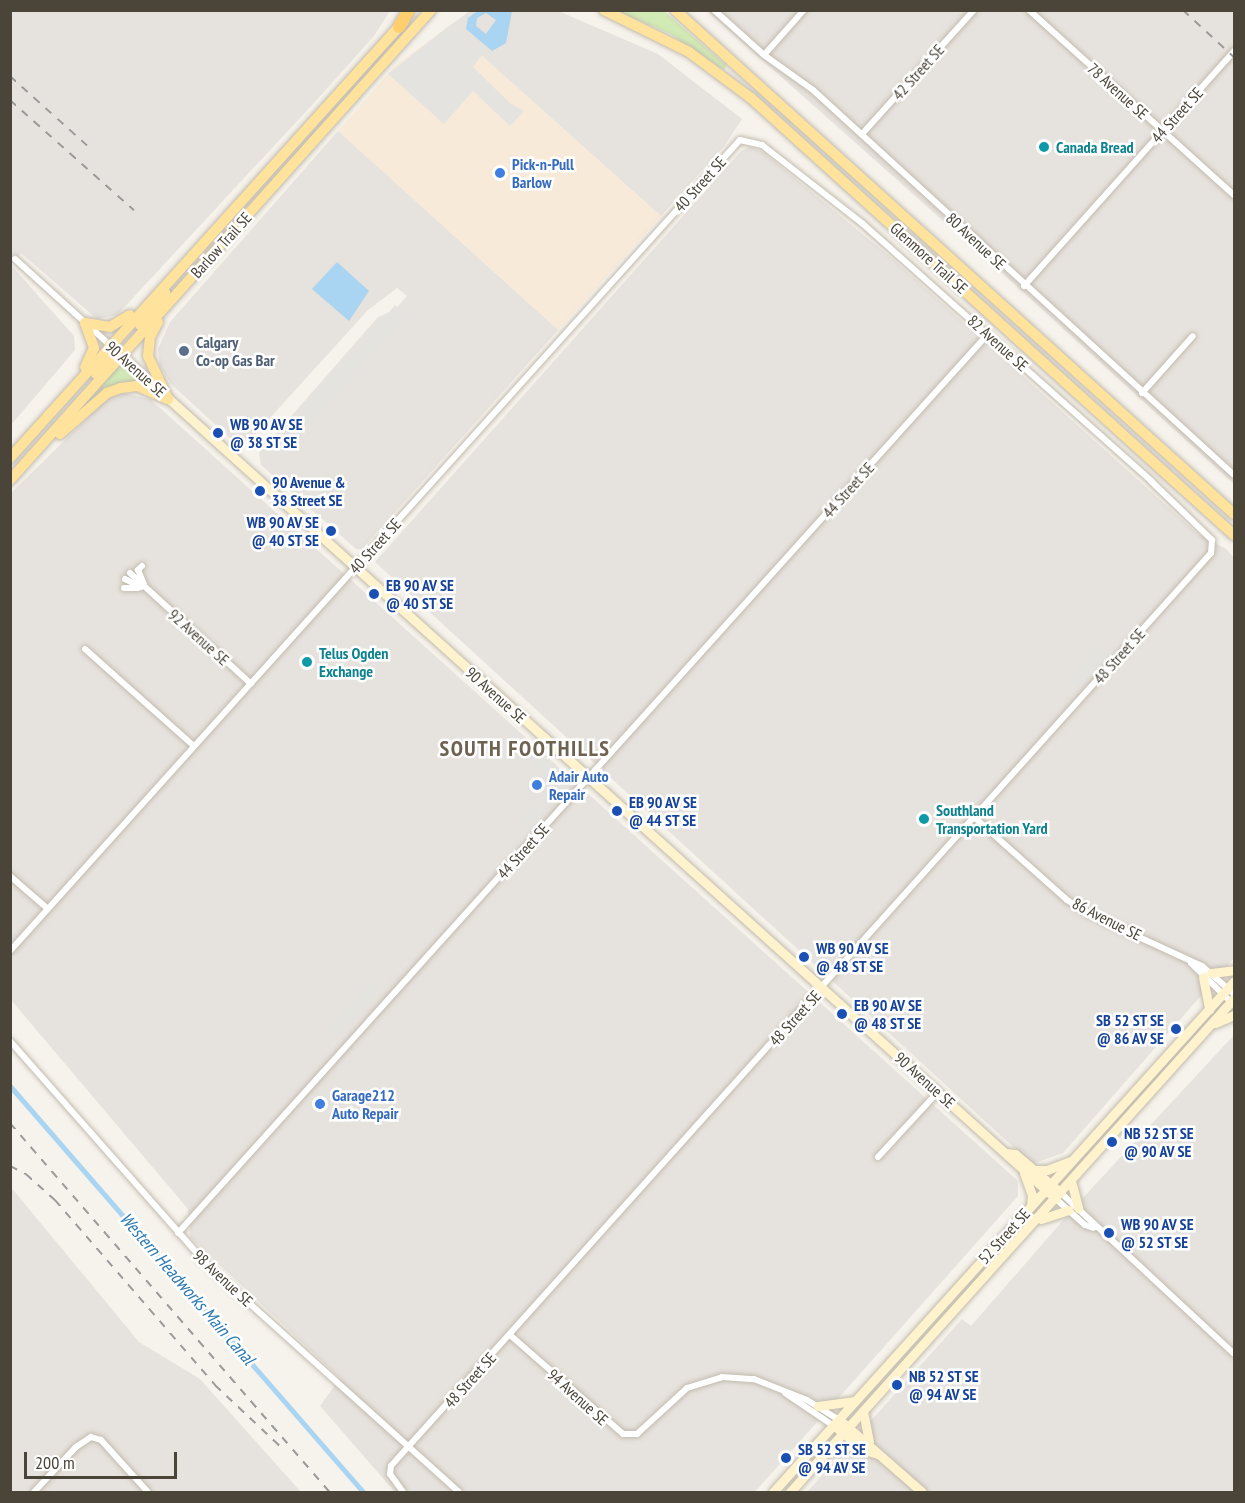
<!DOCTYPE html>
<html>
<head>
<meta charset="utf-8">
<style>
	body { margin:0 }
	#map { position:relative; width:1245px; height:1503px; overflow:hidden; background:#f6f3ec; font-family:"PT Sans Narrow",sans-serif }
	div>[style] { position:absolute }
	.commercial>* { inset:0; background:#f7ead8 }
	.industrial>* { inset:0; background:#e6e2dd }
	.green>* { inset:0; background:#d2eab5 }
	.parking>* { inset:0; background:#e5e3e0 }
	.water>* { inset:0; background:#a9d4f2 }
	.canal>* { height:5px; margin:-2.5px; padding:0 2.5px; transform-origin:2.5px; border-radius:2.5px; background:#a9d4f2 }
	.roads { filter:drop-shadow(0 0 2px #c2bbae) drop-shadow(0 0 2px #c2bbae) }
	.street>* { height:6px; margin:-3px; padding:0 3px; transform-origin:3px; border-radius:3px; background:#fff }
	.secondary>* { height:9px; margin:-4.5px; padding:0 4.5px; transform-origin:4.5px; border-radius:4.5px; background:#fff3cd }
	.primary>* { height:10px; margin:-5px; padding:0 5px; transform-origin:5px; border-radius:5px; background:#ffe39c }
	.highway>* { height:12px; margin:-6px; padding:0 6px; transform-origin:6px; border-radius:6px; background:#ffcf6e }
	.rail>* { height:1.5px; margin-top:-0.75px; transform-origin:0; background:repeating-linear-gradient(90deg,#9a9a9a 0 8px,transparent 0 16px) }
	.dots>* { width:16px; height:16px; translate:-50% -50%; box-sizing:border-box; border:3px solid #fff; border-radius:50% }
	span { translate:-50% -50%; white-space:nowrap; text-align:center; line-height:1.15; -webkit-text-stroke:5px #fff; paint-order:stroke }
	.street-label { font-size:16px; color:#4b4439 }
	.culture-label { font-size:16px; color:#0d838f; font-weight:700 }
	.left { translate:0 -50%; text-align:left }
	.shop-label { font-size:16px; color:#366cbe; font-weight:700 }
	.service-label { font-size:16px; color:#4e5e75; font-weight:700 }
	.transit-label { font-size:16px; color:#164399; font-weight:700 }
	.right { translate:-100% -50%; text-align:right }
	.water-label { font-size:18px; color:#2e7ab2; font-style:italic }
	.district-label { font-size:22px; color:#6e6250; font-weight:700; letter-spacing:1.5px }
	.frame { position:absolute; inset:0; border:12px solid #4b4439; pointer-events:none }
	.scale { position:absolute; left:24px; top:1452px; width:153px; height:27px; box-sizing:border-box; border:3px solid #4b4439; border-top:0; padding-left:8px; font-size:18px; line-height:21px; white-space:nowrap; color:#4b4439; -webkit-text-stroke:4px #fff; paint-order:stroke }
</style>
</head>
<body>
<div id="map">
	<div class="commercial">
		<div style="clip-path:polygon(449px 26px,661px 216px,558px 330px,338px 131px,396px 65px)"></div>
	</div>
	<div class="industrial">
		<div style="clip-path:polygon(556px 10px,658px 54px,742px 119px,725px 145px,661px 216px,449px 26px,470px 11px)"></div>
		<div style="clip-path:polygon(11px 11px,390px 11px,374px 36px,313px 104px,117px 315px,97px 319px,21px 253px,11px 264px)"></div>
		<div style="clip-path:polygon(707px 11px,1234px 11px,1234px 484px,1012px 282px)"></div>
		<div style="clip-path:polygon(338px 131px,558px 330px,362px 549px,356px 549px,261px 465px,259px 453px,378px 317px,395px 310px,407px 296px,397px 288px,368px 310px,248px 442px,231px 439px,171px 384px,160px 366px,158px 349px,170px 322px)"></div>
		<div style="clip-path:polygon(751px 147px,763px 152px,894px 260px,1198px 534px,1226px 549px,1234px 558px,1234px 958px,1063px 1153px,1032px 1164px,375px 562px,741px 151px)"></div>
		<div style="clip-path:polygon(11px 265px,74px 336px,75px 350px,11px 425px)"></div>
		<div style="clip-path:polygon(123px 393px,150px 399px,1018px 1181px,1018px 1196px,755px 1492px,395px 1492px,320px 1406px,340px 1378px,190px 1237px,188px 1209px,11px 1000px,10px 494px,109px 397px)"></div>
		<div style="clip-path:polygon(1234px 1035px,1234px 1492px,807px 1492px,962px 1319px,971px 1326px,1080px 1201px)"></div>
		<div style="clip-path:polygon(10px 1186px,139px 1342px,200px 1379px,301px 1492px,11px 1492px)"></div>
	</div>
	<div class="green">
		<div style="clip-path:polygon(617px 11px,664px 11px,727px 66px,724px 70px,670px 34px)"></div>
		<div style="clip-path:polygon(119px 364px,140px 382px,91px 402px,89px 400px)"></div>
	</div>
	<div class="parking">
		<div style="clip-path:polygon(449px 26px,482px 55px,473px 67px,510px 103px,524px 111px,510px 126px,473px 91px,444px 124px,388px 74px)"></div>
		<div style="clip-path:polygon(395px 305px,406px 316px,278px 458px,270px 451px,273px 447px,269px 444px,294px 417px,298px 420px,304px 412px,301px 409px,325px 382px,329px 385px,328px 379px,354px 350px,358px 353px,365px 345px,362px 342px)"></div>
		<div style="clip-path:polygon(1096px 648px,1107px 657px,1076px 690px,1066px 681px)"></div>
		<div style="clip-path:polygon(515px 732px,564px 776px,559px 781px,565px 787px,527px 828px,519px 821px,545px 792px,541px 790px,540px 774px,545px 772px,509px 739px)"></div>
		<div style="clip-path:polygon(372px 980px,382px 988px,337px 1037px,327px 1028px)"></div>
	</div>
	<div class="water">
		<div style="clip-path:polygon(evenodd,479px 10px,512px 11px,506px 43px,492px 51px,466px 29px,468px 18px,479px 10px,486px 13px,496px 20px,486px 34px,476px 26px,477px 18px,486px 13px)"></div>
		<div style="clip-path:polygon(337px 262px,369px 291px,349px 321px,312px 289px)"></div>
	</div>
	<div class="canal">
		<div style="left:10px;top:1086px;width:538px;rotate:48.99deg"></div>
	</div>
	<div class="roads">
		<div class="street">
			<div style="left:714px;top:10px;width:67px;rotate:42deg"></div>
			<div style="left:764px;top:55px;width:60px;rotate:35.5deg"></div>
			<div style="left:813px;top:90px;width:570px;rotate:42.44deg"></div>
			<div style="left:1029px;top:10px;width:276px;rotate:42.1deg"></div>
			<div style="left:764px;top:55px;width:60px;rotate:-48.4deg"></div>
			<div style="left:862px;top:134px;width:167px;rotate:-47.9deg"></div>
			<div style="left:15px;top:259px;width:128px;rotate:42.2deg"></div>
			<div style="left:1024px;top:286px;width:315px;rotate:-48.2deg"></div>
			<div style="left:1142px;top:393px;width:76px;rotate:-48.2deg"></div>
			<div style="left:142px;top:566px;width:6px;rotate:135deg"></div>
			<div style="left:138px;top:570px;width:15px;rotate:67deg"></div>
			<div style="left:130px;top:573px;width:164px;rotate:42.5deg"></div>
			<div style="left:125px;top:579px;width:18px;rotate:27deg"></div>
			<div style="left:124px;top:588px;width:14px"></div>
			<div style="left:85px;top:649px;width:146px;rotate:41.7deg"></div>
			<div style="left:975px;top:818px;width:123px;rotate:41.7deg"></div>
			<div style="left:1067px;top:900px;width:28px;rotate:32deg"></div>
			<div style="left:1091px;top:915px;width:122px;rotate:24.7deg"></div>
			<div style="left:1202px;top:966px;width:43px;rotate:41.2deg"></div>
			<div style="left:10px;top:876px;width:50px;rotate:41deg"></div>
			<div style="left:10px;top:951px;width:1091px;rotate:-48.01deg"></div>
			<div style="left:740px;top:140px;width:23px;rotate:13deg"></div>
			<div style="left:762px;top:145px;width:128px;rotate:38deg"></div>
			<div style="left:863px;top:224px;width:386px;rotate:41.7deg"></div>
			<div style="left:1151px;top:481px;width:85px;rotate:44deg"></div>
			<div style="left:1212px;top:540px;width:13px;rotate:94deg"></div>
			<div style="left:1211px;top:553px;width:1227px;rotate:131.93deg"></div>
			<div style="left:391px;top:1466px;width:8px;rotate:97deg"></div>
			<div style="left:390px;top:1474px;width:22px;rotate:54deg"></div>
			<div style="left:1191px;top:963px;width:60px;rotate:44.3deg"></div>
			<div style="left:10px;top:1041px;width:301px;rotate:48.6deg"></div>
			<div style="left:209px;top:1267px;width:336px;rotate:42deg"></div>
			<div style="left:878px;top:1157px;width:88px;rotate:-47.3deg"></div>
			<div style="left:1061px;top:1193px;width:236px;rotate:42.9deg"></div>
			<div style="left:1056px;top:1199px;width:39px;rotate:42deg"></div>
			<div style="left:1085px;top:1225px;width:9px;rotate:18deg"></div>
			<div style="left:178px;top:1233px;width:1210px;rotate:-47.98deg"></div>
			<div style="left:510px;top:1335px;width:150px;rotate:41.2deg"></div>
			<div style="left:623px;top:1434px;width:14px"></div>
			<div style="left:637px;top:1434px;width:68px;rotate:-42.6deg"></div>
			<div style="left:687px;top:1388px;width:37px;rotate:-17deg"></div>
			<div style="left:722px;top:1377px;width:32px;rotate:4deg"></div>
			<div style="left:754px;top:1379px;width:57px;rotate:21.6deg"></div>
			<div style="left:807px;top:1400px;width:38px;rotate:32deg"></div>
			<div style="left:785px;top:1393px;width:59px;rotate:34deg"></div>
			<div style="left:34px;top:1492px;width:62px;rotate:-47deg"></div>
			<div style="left:76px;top:1447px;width:18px;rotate:-34deg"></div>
			<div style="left:91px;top:1437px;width:10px;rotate:17deg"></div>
			<div style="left:101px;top:1440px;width:70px;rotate:47.9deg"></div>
		</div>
		<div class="secondary">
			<div style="left:118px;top:353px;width:1263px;rotate:42.05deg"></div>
			<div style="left:1211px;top:973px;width:23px;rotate:-7deg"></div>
			<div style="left:1203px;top:977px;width:33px;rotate:79deg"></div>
			<div style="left:1215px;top:1023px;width:21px;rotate:-23deg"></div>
			<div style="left:1006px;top:1153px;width:9px;rotate:6deg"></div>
			<div style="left:1015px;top:1154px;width:60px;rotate:40.3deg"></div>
			<div style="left:1035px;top:1170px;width:12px"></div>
			<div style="left:1047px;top:1170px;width:26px;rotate:-21deg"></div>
			<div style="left:1024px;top:1173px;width:23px;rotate:70deg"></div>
			<div style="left:1032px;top:1195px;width:11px;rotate:95deg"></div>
			<div style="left:1071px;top:1181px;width:28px;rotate:75deg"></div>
			<div style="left:1041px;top:1219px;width:29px;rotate:-18deg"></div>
			<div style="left:818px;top:1406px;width:37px;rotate:-8deg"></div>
			<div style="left:863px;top:1411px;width:31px;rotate:79deg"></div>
			<div style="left:843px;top:1423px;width:105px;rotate:41.1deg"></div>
			<div style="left:838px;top:1429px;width:34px;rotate:38deg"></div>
			<div style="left:865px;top:1450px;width:13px;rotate:18deg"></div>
			<div style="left:826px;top:1453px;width:32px;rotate:-16deg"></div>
			<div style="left:773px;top:1492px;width:688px;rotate:-47.94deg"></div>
			<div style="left:790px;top:1492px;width:664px;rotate:-48.05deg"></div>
		</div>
		<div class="primary">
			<div style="left:604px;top:10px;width:95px;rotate:26.3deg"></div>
			<div style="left:689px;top:52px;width:77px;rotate:36.6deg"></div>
			<div style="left:751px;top:98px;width:651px;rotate:42.14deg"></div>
			<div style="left:675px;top:10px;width:753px;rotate:42.04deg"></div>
			<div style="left:158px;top:322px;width:17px;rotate:118deg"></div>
			<div style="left:150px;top:337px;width:19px;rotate:96deg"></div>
			<div style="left:148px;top:356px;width:47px;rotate:65.1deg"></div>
			<div style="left:85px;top:323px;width:25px;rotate:9deg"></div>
			<div style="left:110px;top:327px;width:23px;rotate:-31deg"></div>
			<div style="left:85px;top:323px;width:27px;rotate:70deg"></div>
			<div style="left:94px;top:348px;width:21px;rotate:115deg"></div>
			<div style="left:140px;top:325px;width:41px;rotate:-52deg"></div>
			<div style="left:96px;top:374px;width:29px;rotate:-54deg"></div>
			<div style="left:113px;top:351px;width:7px;rotate:-117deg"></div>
			<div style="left:60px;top:434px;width:62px;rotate:-41.1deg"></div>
			<div style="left:107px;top:393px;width:15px;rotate:-20deg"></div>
			<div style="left:121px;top:388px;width:16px;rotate:-7deg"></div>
			<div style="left:137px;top:386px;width:34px;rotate:23deg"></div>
			<div style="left:10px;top:458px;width:588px;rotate:-47.96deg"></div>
			<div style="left:10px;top:480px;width:631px;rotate:-48.15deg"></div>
		</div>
		<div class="highway">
			<div style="left:399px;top:27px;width:20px;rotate:-60deg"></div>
		</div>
	</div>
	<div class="rail">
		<div style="left:1183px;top:10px;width:69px;rotate:42.7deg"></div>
		<div style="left:10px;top:76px;width:109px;rotate:42deg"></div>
		<div style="left:10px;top:100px;width:166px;rotate:41.6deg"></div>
		<div style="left:10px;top:1123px;width:488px;rotate:49.1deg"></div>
		<div style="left:10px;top:1166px;width:18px;rotate:27deg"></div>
		<div style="left:26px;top:1174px;width:39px;rotate:42deg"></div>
		<div style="left:55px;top:1200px;width:245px;rotate:49.1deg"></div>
		<div style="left:215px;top:1385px;width:92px;rotate:43.2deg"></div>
	</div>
	<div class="dots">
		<div style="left:1044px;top:147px;background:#0f9aa8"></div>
		<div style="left:500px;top:173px;background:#3f7fe0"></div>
		<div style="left:184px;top:351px;background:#5c6f8a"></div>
		<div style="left:218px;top:433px;background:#1a4fb4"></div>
		<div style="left:260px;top:491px;background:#1a4fb4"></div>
		<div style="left:331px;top:531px;background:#1a4fb4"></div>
		<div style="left:374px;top:594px;background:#1a4fb4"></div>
		<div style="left:307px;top:662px;background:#0f9aa8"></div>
		<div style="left:537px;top:785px;background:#3f7fe0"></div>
		<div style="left:617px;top:811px;background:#1a4fb4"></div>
		<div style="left:924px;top:819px;background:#0f9aa8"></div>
		<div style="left:804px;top:957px;background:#1a4fb4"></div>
		<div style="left:842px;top:1014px;background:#1a4fb4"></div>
		<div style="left:1176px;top:1029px;background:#1a4fb4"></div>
		<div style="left:320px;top:1104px;background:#3f7fe0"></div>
		<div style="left:1112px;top:1142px;background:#1a4fb4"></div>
		<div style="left:1109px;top:1233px;background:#1a4fb4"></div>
		<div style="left:897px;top:1385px;background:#1a4fb4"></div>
		<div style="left:786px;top:1458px;background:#1a4fb4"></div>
	</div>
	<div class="street-label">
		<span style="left:918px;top:72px;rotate:-48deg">42 Street SE</span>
		<span style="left:1118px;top:91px;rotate:42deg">78 Avenue SE</span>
		<span style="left:1177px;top:115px;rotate:-48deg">44 Street SE</span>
		<span style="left:700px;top:184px;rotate:-48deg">40 Street SE</span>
		<span style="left:976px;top:241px;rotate:43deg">80 Avenue SE</span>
		<span style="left:221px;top:245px;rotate:-48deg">Barlow Trail SE</span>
		<span style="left:929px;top:258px;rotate:42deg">Glenmore Trail SE</span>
		<span style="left:998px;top:343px;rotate:42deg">82 Avenue SE</span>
		<span style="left:136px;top:369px;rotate:42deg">90 Avenue SE</span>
		<span style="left:848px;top:490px;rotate:-48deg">44 Street SE</span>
		<span style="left:375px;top:546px;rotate:-48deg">40 Street SE</span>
		<span style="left:199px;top:637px;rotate:42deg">92 Avenue SE</span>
		<span style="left:1119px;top:656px;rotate:-48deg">48 Street SE</span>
		<span style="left:496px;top:695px;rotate:42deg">90 Avenue SE</span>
		<span style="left:523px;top:851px;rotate:-48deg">44 Street SE</span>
		<span style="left:1107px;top:919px;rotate:27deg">86 Avenue SE</span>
		<span style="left:795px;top:1018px;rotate:-48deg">48 Street SE</span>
		<span style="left:925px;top:1080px;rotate:42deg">90 Avenue SE</span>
		<span style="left:1004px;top:1236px;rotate:-48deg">52 Street SE</span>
		<span style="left:223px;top:1278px;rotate:43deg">98 Avenue SE</span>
		<span style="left:470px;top:1380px;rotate:-48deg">48 Street SE</span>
		<span style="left:578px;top:1397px;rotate:42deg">94 Avenue SE</span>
	</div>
	<div class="culture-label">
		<span class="left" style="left:1056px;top:147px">Canada Bread</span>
		<span class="left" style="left:319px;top:662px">Telus Ogden<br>Exchange</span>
		<span class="left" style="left:936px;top:819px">Southland<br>Transportation Yard</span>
	</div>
	<div class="shop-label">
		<span class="left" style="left:512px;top:173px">Pick-n-Pull<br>Barlow</span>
		<span class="left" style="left:549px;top:785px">Adair Auto<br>Repair</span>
		<span class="left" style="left:332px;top:1104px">Garage212<br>Auto Repair</span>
	</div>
	<div class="service-label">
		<span class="left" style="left:196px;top:351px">Calgary<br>Co-op Gas Bar</span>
	</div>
	<div class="transit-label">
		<span class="left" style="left:230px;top:433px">WB 90 AV SE<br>@ 38 ST SE</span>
		<span class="left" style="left:272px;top:491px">90 Avenue &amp;<br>38 Street SE</span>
		<span class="right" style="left:319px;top:531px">WB 90 AV SE<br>@ 40 ST SE</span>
		<span class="left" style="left:386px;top:594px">EB 90 AV SE<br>@ 40 ST SE</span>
		<span class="left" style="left:629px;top:811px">EB 90 AV SE<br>@ 44 ST SE</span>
		<span class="left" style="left:816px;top:957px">WB 90 AV SE<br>@ 48 ST SE</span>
		<span class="left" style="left:854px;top:1014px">EB 90 AV SE<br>@ 48 ST SE</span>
		<span class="right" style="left:1164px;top:1029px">SB 52 ST SE<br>@ 86 AV SE</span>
		<span class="left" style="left:1124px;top:1142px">NB 52 ST SE<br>@ 90 AV SE</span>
		<span class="left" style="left:1121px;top:1233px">WB 90 AV SE<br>@ 52 ST SE</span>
		<span class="left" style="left:909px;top:1385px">NB 52 ST SE<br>@ 94 AV SE</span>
		<span class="left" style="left:798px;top:1458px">SB 52 ST SE<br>@ 94 AV SE</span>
	</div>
	<div class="water-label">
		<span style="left:187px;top:1289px;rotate:49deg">Western Headworks Main Canal</span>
	</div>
	<div class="district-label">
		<span style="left:525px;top:749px">SOUTH FOOTHILLS</span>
	</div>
	<div class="frame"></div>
	<div class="scale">200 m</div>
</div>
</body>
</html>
